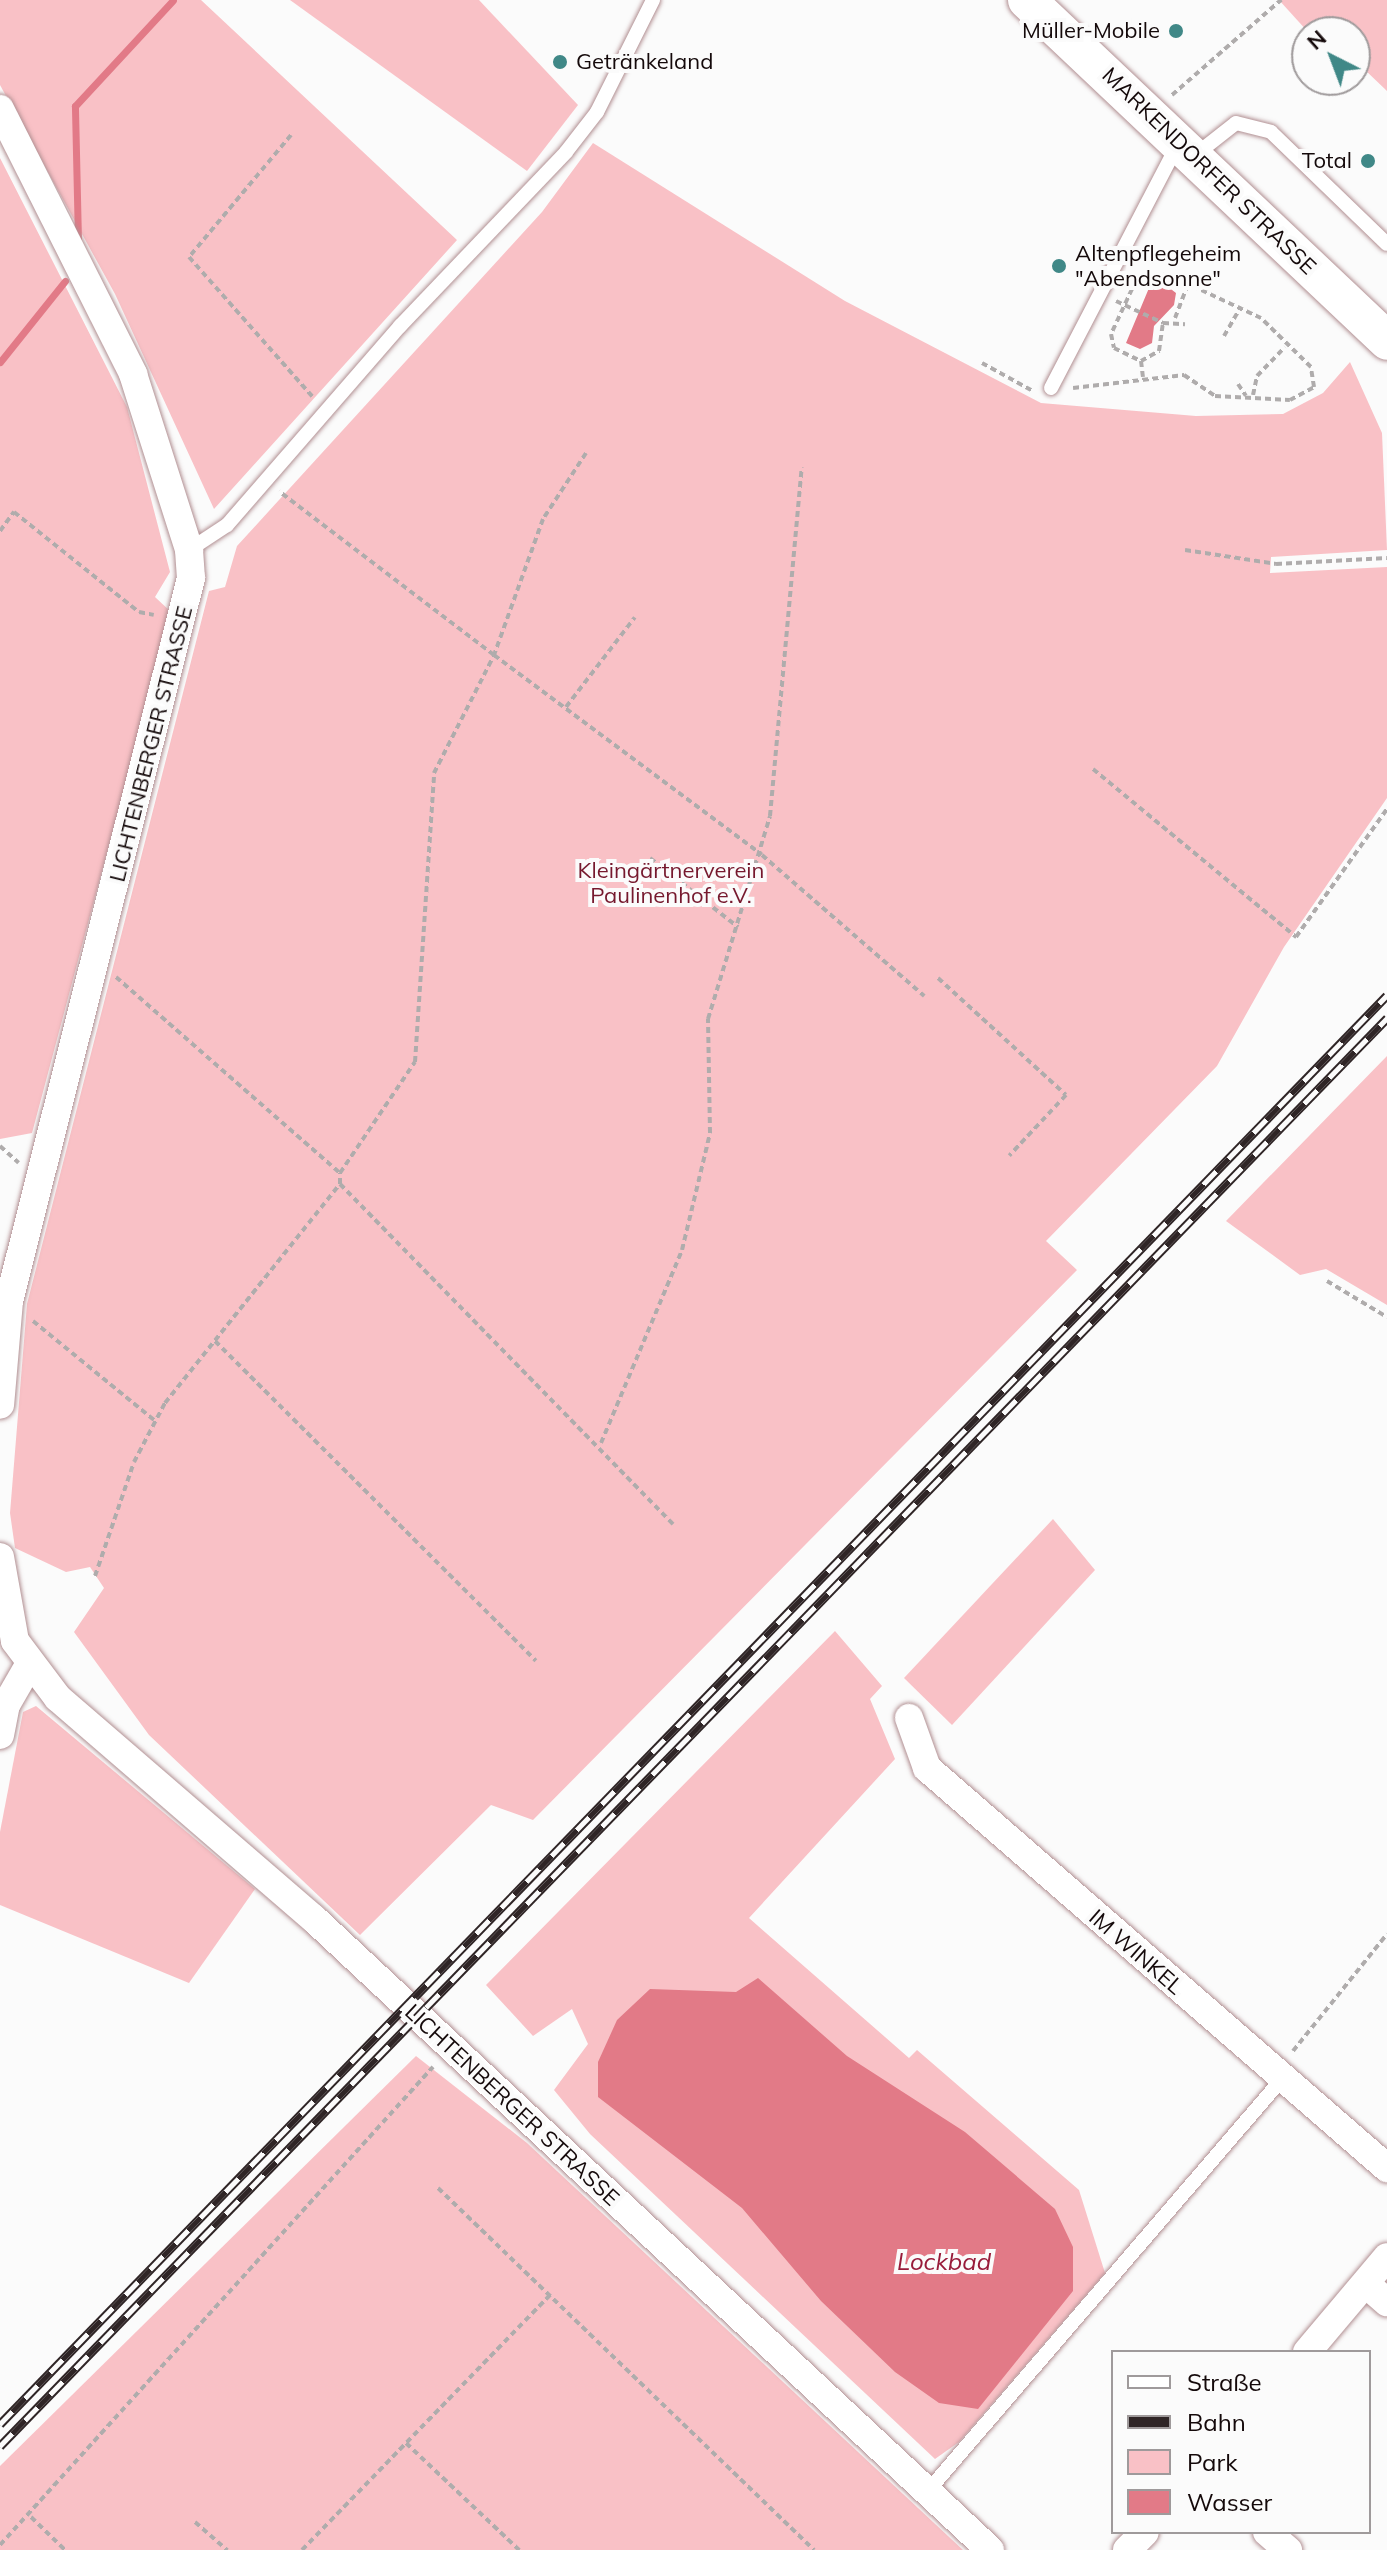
<!DOCTYPE html>
<html>
<head>
<meta charset="utf-8">
<style>
	body { margin:0 }
	#map { position:relative; width:1387px; height:2550px; overflow:hidden; background:#fbfbfb; font-family:Mulish,sans-serif }
	div>[style] { position:absolute }
	.green>* { inset:0; background:#f9c1c6 }
	.water>* { inset:0; background:#e27a87 }
	.stream>* { height:7px; margin:-3.5px; padding:0 3.5px; transform-origin:3.5px; border-radius:3.5px; background:#e27a87 }
	.path>* { height:4px; margin-top:-2px; transform-origin:0; background:repeating-linear-gradient(90deg,#afacac 0 6px,transparent 0 10px) }
	.roads { filter:drop-shadow(0 0 2px #b18f92) drop-shadow(0 0 2px #b18f92) }
	.lane>* { height:14px; margin:-7px; padding:0 7px; transform-origin:7px; border-radius:7px; background:#fff }
	.street>* { height:28px; margin:-14px; padding:0 14px; transform-origin:14px; border-radius:14px; background:#fff }
	.secondary>* { height:38px; margin:-19px; padding:0 19px; transform-origin:19px; border-radius:19px; background:#fff }
	.rail>* { height:9px; margin-top:-4.5px; transform-origin:0; background:repeating-linear-gradient(90deg,#fbfbfb 0 18px,#2f2526 0 36px); box-sizing:border-box; border-block:2px solid #2f2526 }
	.dots>* { width:22px; height:22px; translate:-50% -50%; box-sizing:border-box; border:4px solid #fbfbfb; border-radius:50% }
	span { translate:-50% -50%; white-space:nowrap; text-align:center; line-height:1.15; -webkit-text-stroke:8px #fbfbfb; paint-order:stroke }
	.poi-label { font-size:22px; color:#14090a }
	.right { translate:-100% -50%; text-align:right }
	.left { translate:0 -50%; text-align:left }
	.street-label { font-size:22px; color:#14090a }
	.park-label { font-size:22px; color:#76192e }
	.water-label { font-size:24px; color:#981b3a; font-style:italic }
	.legend { position:absolute; left:1111px; top:2350px; width:260px; height:184px; box-sizing:border-box; background:#fbfbfb; border:2px solid #9f9a9b; margin:0; padding:10px 14px; list-style:none; font-size:24px; color:#14090a }
	.legend li { display:flex; align-items:center; gap:16px; height:40px }
	.legend b { width:40px; border:2px solid #9f9a9b }
	.north { position:absolute; left:1291px; top:16px; width:80px; height:80px; box-sizing:border-box; background:#fbfbfb; border:2px solid #9f9a9b; border-radius:50%; rotate:318deg; font-size:22px; font-weight:700; line-height:32px; text-align:center; color:#14090a }
	.north::after { content:''; display:block; margin:auto; width:28px; height:36px; background:#408887; clip-path:polygon(50% 0,100% 100%,50% 72%,0 100%) }
</style>
</head>
<body>
<div id="map">
	<div class="green">
		<div style="clip-path:polygon(0 0,201px 0,457px 240px,214px 509px,115px 294px,0 85px)"></div>
		<div style="clip-path:polygon(290px 0,479px 0,578px 105px,527px 171px)"></div>
		<div style="clip-path:polygon(1279px 0,1387px 0,1387px 91px,1364px 69px,1355px 71px,1355px 32px,1308px 32px)"></div>
		<div style="clip-path:polygon(593px 143px,845px 301px,1041px 403px,1196px 416px,1283px 414px,1323px 393px,1350px 362px,1382px 433px,1387px 550px,1271px 557px,1270px 573px,1387px 567px,1387px 798px,1284px 947px,1217px 1066px,1046px 1241px,1077px 1270px,533px 1820px,491px 1805px,360px 1935px,149px 1735px,74px 1632px,104px 1588px,90px 1567px,66px 1572px,15px 1548px,10px 1513px,27px 1304px,209px 591px,225px 587px,237px 546px,542px 212px)"></div>
		<div style="clip-path:polygon(0 158px,127px 407px,170px 572px,155px 597px,171px 612px,32px 1133px,0 1139px)"></div>
		<div style="clip-path:polygon(1387px 1056px,1387px 1305px,1326px 1269px,1300px 1275px,1226px 1221px)"></div>
		<div style="clip-path:polygon(1053px 1519px,1095px 1570px,952px 1725px,904px 1678px)"></div>
		<div style="clip-path:polygon(835px 1631px,882px 1686px,870px 1699px,895px 1759px,749px 1918px,909px 2058px,917px 2050px,1079px 2190px,1105px 2273px,959px 2442px,935px 2459px,590px 2134px,554px 2090px,588px 2044px,572px 2009px,533px 2036px,486px 1985px)"></div>
		<div style="clip-path:polygon(36px 1706px,255px 1889px,189px 1983px,0 1905px,0 1832px,23px 1712px)"></div>
		<div style="clip-path:polygon(416px 2056px,527px 2143px,963px 2550px,0 2550px,0 2466px)"></div>
	</div>
	<div class="water">
		<div style="clip-path:polygon(1163px 283px,1176px 293px,1174px 305px,1154px 326px,1152px 343px,1140px 349px,1126px 343px,1149px 288px)"></div>
		<div style="clip-path:polygon(758px 1978px,847px 2056px,965px 2132px,1055px 2209px,1073px 2247px,1073px 2291px,978px 2409px,939px 2403px,895px 2372px,821px 2301px,742px 2208px,598px 2097px,598px 2062px,617px 2020px,650px 1989px,736px 1992px)"></div>
	</div>
	<div class="stream">
		<div style="left:78px;top:241px;width:135px;rotate:-91.3deg"></div>
		<div style="left:75px;top:106px;width:144px;rotate:-47.2deg"></div>
		<div style="left:0;top:362px;width:104px;rotate:-51.3deg"></div>
	</div>
	<div class="path">
		<div style="left:1172px;top:95px;width:145px;rotate:-41.1deg"></div>
		<div style="left:291px;top:135px;width:159px;rotate:129.9deg"></div>
		<div style="left:189px;top:257px;width:186px;rotate:48.5deg"></div>
		<div style="left:1116px;top:301px;width:52px;rotate:25.1deg"></div>
		<div style="left:1163px;top:323px;width:22px;rotate:3deg"></div>
		<div style="left:1175px;top:318px;width:31px;rotate:-69deg"></div>
		<div style="left:1224px;top:336px;width:34px;rotate:-60deg"></div>
		<div style="left:1141px;top:361px;width:16px;rotate:83deg"></div>
		<div style="left:982px;top:363px;width:58px;rotate:28.8deg"></div>
		<div style="left:1238px;top:384px;width:14px;rotate:56deg"></div>
		<div style="left:1073px;top:388px;width:112px;rotate:-6.7deg"></div>
		<div style="left:1184px;top:375px;width:37px;rotate:34deg"></div>
		<div style="left:1215px;top:396px;width:75px;rotate:3.1deg"></div>
		<div style="left:1290px;top:400px;width:27px;rotate:-28deg"></div>
		<div style="left:1314px;top:387px;width:20px;rotate:-99deg"></div>
		<div style="left:1311px;top:367px;width:70px;rotate:-135.6deg"></div>
		<div style="left:1261px;top:318px;width:102px;rotate:-154.9deg"></div>
		<div style="left:1169px;top:275px;width:18px;rotate:-177deg"></div>
		<div style="left:1151px;top:274px;width:24px;rotate:142deg"></div>
		<div style="left:1132px;top:289px;width:50px;rotate:115deg"></div>
		<div style="left:1111px;top:334px;width:14px;rotate:78deg"></div>
		<div style="left:1114px;top:348px;width:30px;rotate:26deg"></div>
		<div style="left:1141px;top:361px;width:21px;rotate:-29deg"></div>
		<div style="left:1159px;top:351px;width:28px;rotate:-82deg"></div>
		<div style="left:1253px;top:395px;width:19px;rotate:-78deg"></div>
		<div style="left:1257px;top:376px;width:40px;rotate:-46deg"></div>
		<div style="left:586px;top:453px;width:79px;rotate:123.1deg"></div>
		<div style="left:543px;top:519px;width:145px;rotate:109.8deg"></div>
		<div style="left:494px;top:655px;width:334px;rotate:36.7deg"></div>
		<div style="left:762px;top:855px;width:215px;rotate:41deg"></div>
		<div style="left:0;top:531px;width:24px;rotate:-54deg"></div>
		<div style="left:14px;top:512px;width:160px;rotate:38.7deg"></div>
		<div style="left:139px;top:612px;width:15px;rotate:11deg"></div>
		<div style="left:1185px;top:550px;width:92px;rotate:8.7deg"></div>
		<div style="left:1276px;top:564px;width:111px;rotate:-3.1deg"></div>
		<div style="left:566px;top:707px;width:113px;rotate:-52.5deg"></div>
		<div style="left:1093px;top:769px;width:264px;rotate:39.6deg"></div>
		<div style="left:1296px;top:937px;width:157px;rotate:-54.6deg"></div>
		<div style="left:650px;top:858px;width:112px;rotate:38.1deg"></div>
		<div style="left:116px;top:977px;width:298px;rotate:41.2deg"></div>
		<div style="left:938px;top:978px;width:173px;rotate:42.4deg"></div>
		<div style="left:1066px;top:1095px;width:83px;rotate:133.1deg"></div>
		<div style="left:0;top:1146px;width:25px;rotate:42deg"></div>
		<div style="left:340px;top:1184px;width:476px;rotate:45.6deg"></div>
		<div style="left:1327px;top:1281px;width:70px;rotate:31deg"></div>
		<div style="left:33px;top:1321px;width:158px;rotate:39.3deg"></div>
		<div style="left:215px;top:1341px;width:453px;rotate:44.9deg"></div>
		<div style="left:601px;top:1443px;width:209px;rotate:-67.2deg"></div>
		<div style="left:682px;top:1250px;width:120px;rotate:-76.5deg"></div>
		<div style="left:710px;top:1133px;width:114px;rotate:-91deg"></div>
		<div style="left:708px;top:1019px;width:212px;rotate:-73deg"></div>
		<div style="left:770px;top:816px;width:350px;rotate:-84.8deg"></div>
		<div style="left:95px;top:1576px;width:120px;rotate:-71.1deg"></div>
		<div style="left:134px;top:1462px;width:67px;rotate:-62.3deg"></div>
		<div style="left:165px;top:1403px;width:280px;rotate:-51.4deg"></div>
		<div style="left:340px;top:1184px;width:11px;rotate:-90deg"></div>
		<div style="left:340px;top:1173px;width:134px;rotate:-56deg"></div>
		<div style="left:415px;top:1062px;width:290px;rotate:-86.2deg"></div>
		<div style="left:434px;top:773px;width:132px;rotate:-63deg"></div>
		<div style="left:494px;top:655px;width:270px;rotate:-142.7deg"></div>
		<div style="left:1293px;top:2051px;width:150px;rotate:-51.2deg"></div>
		<div style="left:438px;top:2188px;width:522px;rotate:43.91deg"></div>
		<div style="left:406px;top:2443px;width:156px;rotate:43.4deg"></div>
		<div style="left:31px;top:2517px;width:47px;rotate:44.1deg"></div>
		<div style="left:195px;top:2522px;width:43px;rotate:41.2deg"></div>
		<div style="left:0;top:2545px;width:645px;rotate:-47.83deg"></div>
		<div style="left:302px;top:2550px;width:356px;rotate:-45.8deg"></div>
	</div>
	<div class="roads">
		<div class="lane">
			<div style="left:1194px;top:156px;width:53px;rotate:-38.2deg"></div>
			<div style="left:1236px;top:123px;width:36px;rotate:14deg"></div>
			<div style="left:1271px;top:132px;width:161px;rotate:44deg"></div>
			<div style="left:1051px;top:388px;width:275px;rotate:-62.5deg"></div>
			<div style="left:189px;top:550px;width:45px;rotate:-33.3deg"></div>
			<div style="left:227px;top:525px;width:264px;rotate:-49deg"></div>
			<div style="left:400px;top:326px;width:240px;rotate:-46.3deg"></div>
			<div style="left:566px;top:152px;width:51px;rotate:-52.2deg"></div>
			<div style="left:597px;top:112px;width:125px;rotate:-63.4deg"></div>
			<div style="left:927px;top:2492px;width:545px;rotate:-49.32deg"></div>
		</div>
		<div class="street">
			<div style="left:0;top:109px;width:297px;rotate:63.3deg"></div>
			<div style="left:133px;top:374px;width:185px;rotate:72.3deg"></div>
			<div style="left:189px;top:550px;width:28px;rotate:86deg"></div>
			<div style="left:191px;top:578px;width:746px;rotate:104.13deg"></div>
			<div style="left:9px;top:1301px;width:104px;rotate:94.9deg"></div>
			<div style="left:0;top:1557px;width:85px;rotate:79.9deg"></div>
			<div style="left:15px;top:1641px;width:71px;rotate:53deg"></div>
			<div style="left:58px;top:1698px;width:337px;rotate:40.8deg"></div>
			<div style="left:313px;top:1918px;width:926px;rotate:43.03deg"></div>
			<div style="left:909px;top:1718px;width:53px;rotate:70.2deg"></div>
			<div style="left:927px;top:1768px;width:610px;rotate:41.01deg"></div>
			<div style="left:0;top:1735px;width:31px;rotate:-79deg"></div>
			<div style="left:6px;top:1705px;width:46px;rotate:-60.1deg"></div>
			<div style="left:1366px;top:2284px;width:28px;rotate:41deg"></div>
			<div style="left:1307px;top:2352px;width:124px;rotate:-49.9deg"></div>
			<div style="left:1267px;top:2532px;width:28px;rotate:41deg"></div>
			<div style="left:1127px;top:2550px;width:25px;rotate:-45deg"></div>
		</div>
		<div class="secondary">
			<div style="left:1027px;top:0;width:496px;rotate:43.4deg"></div>
		</div>
	</div>
	<div class="rail">
		<div style="left:0;top:2424px;width:1991px;rotate:-45.85deg"></div>
		<div style="left:0;top:2446px;width:1991px;rotate:-45.83deg"></div>
	</div>
	<div class="dots">
		<div style="left:1176px;top:31px;background:#408887"></div>
		<div style="left:560px;top:62px;background:#408887"></div>
		<div style="left:1368px;top:161px;background:#408887"></div>
		<div style="left:1059px;top:266px;background:#408887"></div>
	</div>
	<div class="poi-label">
		<span class="right" style="left:1160px;top:31px">Müller-Mobile</span>
		<span class="left" style="left:576px;top:62px">Getränkeland</span>
		<span class="right" style="left:1352px;top:161px">Total</span>
		<span class="left" style="left:1075px;top:266px">Altenpflegeheim<br>"Abendsonne"</span>
	</div>
	<div class="street-label">
		<span style="left:1209px;top:171px;rotate:44deg">MARKENDORFER STRASSE</span>
		<span style="left:151px;top:744px;rotate:-76deg">LICHTENBERGER STRASSE</span>
		<span style="left:1136px;top:1952px;rotate:41deg">IM WINKEL</span>
		<span style="left:512px;top:2105px;rotate:43deg">LICHTENBERGER STRASSE</span>
	</div>
	<div class="park-label">
		<span style="left:671px;top:883px">Kleingärtnerverein<br>Paulinenhof e.V.</span>
	</div>
	<div class="water-label">
		<span style="left:944px;top:2262px">Lockbad</span>
	</div>
	<ul class="legend">
	<li><b style="height:10px;background:#fff"></b>Straße</li>
	<li><b style="height:10px;background:#2f2526"></b>Bahn</li>
	<li><b style="height:22px;background:#f9c1c6"></b>Park</li>
	<li><b style="height:22px;background:#e27a87"></b>Wasser</li>
	</ul>
	<div class="north">N</div>
</div>
</body>
</html>
